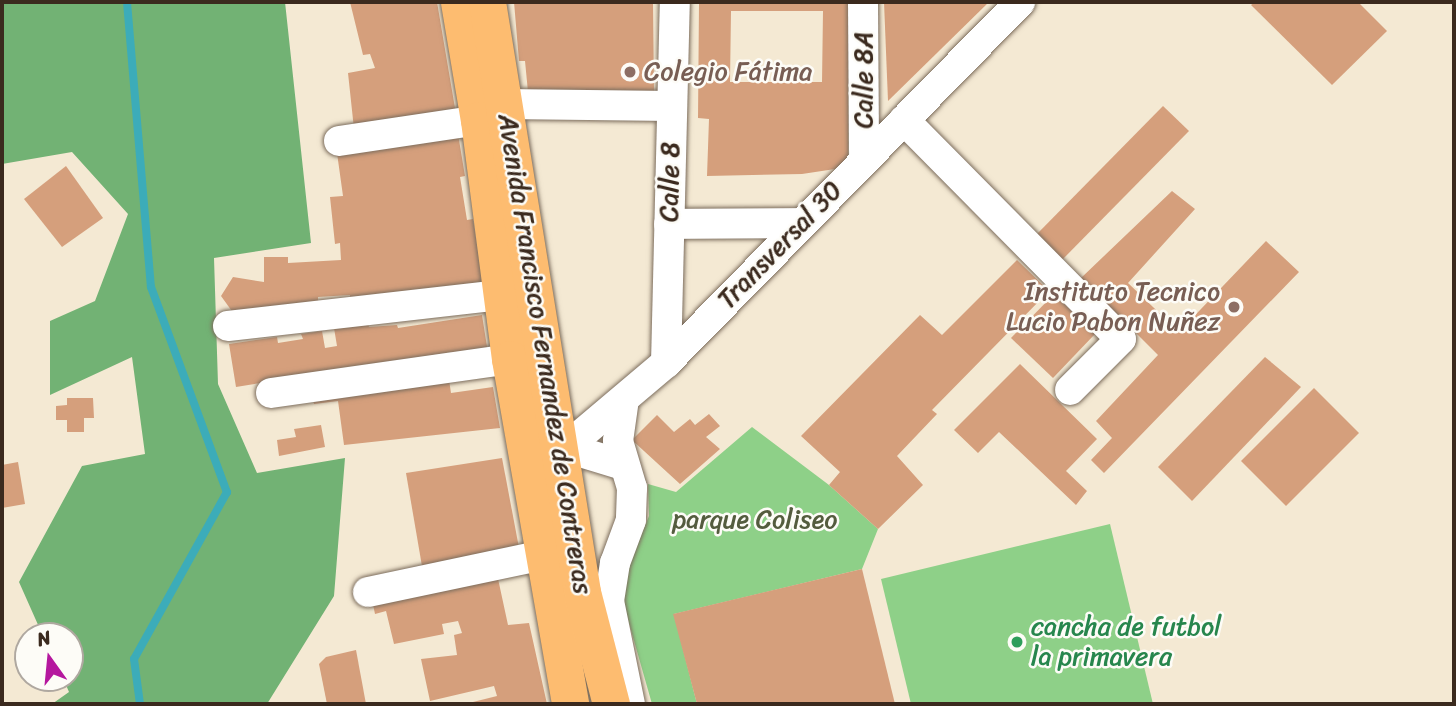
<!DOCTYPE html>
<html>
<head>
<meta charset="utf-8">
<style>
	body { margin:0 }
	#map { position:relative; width:1456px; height:706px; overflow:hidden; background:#f4e9d3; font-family:Sriracha,sans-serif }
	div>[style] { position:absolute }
	.green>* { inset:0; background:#8ed088 }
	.forest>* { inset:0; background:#72b274 }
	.stream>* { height:8px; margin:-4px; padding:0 4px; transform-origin:4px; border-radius:4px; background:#3cacb9 }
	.building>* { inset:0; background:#d59f7c }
	.roads { filter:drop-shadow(0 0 2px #7c6d5d) drop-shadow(0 0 2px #7c6d5d) }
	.minor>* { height:30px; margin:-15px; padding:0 15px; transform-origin:15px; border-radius:15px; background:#fff }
	.major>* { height:37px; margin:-18.5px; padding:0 18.5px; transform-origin:18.5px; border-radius:18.5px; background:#fdbc70 }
	.dots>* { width:19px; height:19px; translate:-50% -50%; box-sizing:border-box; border:4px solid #fdfcf7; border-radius:50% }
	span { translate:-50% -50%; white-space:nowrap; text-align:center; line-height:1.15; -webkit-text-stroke:5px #fdfcf7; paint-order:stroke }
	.education-label { font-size:26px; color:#785e54 }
	.left { translate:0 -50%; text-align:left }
	.right { translate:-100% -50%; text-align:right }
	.street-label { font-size:26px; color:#3b2a1e }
	.park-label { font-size:26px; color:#545c3e }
	.leisure-label { font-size:26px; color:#27864d }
	.frame { position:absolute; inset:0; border:4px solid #3b2a1e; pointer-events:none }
	.north { position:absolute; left:14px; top:622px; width:70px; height:70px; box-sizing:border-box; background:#fdfcf7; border:2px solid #afa8a0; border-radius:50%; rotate:345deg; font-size:19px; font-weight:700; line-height:28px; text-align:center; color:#3b2a1e }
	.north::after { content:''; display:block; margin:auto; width:24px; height:32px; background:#b5179e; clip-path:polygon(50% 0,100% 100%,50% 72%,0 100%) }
</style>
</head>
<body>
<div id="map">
	<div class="green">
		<div style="clip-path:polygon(752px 427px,829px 485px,878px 529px,862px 569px,674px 614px,697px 704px,652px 704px,619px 588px,649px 516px,648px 484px,676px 492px)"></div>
		<div style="clip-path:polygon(1110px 524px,1153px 704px,911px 704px,881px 579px)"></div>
	</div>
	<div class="forest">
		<div style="clip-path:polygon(2px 2px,285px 2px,311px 243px,214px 258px,218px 384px,257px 473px,345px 458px,334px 596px,267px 704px,52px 704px,69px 692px,63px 678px,70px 678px,70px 636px,43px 636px,19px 582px,82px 466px,145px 454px,132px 357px,50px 395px,50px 321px,95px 301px,128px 214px,72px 152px,2px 164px)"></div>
	</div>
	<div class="stream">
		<div style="left:127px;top:2px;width:286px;rotate:85.2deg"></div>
		<div style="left:151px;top:287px;width:219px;rotate:69.7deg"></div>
		<div style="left:227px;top:492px;width:191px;rotate:119.1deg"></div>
		<div style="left:134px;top:659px;width:45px;rotate:82.4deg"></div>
	</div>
	<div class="building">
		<div style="clip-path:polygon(350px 2px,437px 2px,456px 114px,354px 129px,348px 73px,375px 68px,370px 54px,363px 55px)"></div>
		<div style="clip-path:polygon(514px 2px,653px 2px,654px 94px,528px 92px,525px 61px,519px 61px)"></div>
		<div style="clip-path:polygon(evenodd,699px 2px,849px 2px,848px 160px,835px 169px,802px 174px,707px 176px,709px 119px,698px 118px,699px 2px,731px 11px,823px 11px,822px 82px,730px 82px,731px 11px)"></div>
		<div style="clip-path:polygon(884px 2px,989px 2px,888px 101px)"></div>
		<div style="clip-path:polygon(1255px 2px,1358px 2px,1387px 31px,1332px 85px,1251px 5px)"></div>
		<div style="clip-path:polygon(1163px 106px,1189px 131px,1061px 261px,1035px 236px)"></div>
		<div style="clip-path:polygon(458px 134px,465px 176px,460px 177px,467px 220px,473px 219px,483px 283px,350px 300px,350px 295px,318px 297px,318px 306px,234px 314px,221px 296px,233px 277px,264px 282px,264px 257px,288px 257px,288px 263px,341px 260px,340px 243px,335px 244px,330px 197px,343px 196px,337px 153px)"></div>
		<div style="clip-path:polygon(66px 166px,103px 218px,62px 247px,24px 199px)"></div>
		<div style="clip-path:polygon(1172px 191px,1195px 209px,1128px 283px,1179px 332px,1266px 241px,1299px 272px,1104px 473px,1091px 460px,1112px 438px,1096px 421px,1158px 355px,1081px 278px)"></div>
		<div style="clip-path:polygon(1017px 260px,1049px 291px,932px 410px,937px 414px,897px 456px,923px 485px,878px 529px,829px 485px,840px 472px,801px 436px,920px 315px,942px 335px)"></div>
		<div style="clip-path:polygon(1054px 294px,1095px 334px,1053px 378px,1011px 338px)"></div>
		<div style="clip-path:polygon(482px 315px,488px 353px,454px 359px,452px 352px,236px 387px,229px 344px,277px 337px,278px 343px,303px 339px,301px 334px,322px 331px,325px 348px,337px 346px,334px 328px,368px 323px,369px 327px,397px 325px,398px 328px)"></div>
		<div style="clip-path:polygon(1265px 357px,1301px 387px,1192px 501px,1158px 467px)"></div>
		<div style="clip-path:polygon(1020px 364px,1097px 439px,1066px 471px,1087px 491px,1076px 505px,999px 432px,978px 453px,954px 430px)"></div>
		<div style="clip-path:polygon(448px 373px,451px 393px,493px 387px,500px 428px,344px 445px,338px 401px,314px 404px,312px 395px)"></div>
		<div style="clip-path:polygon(1314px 388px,1359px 433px,1286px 506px,1241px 461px)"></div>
		<div style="clip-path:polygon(67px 398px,93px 398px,94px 418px,84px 418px,84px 432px,67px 432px,67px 420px,56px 420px,56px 406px,67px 405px)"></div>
		<div style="clip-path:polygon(709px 414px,720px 426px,706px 437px,720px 449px,680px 484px,632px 440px,657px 415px,674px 432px,690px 419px,695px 425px)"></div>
		<div style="clip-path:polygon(321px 425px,325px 447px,279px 456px,277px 440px,296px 437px,294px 429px)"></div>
		<div style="clip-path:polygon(502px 458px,520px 553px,423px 572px,406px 473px)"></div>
		<div style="clip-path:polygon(18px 462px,25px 504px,2px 508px,2px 465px)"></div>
		<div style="clip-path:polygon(862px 569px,895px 704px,697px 704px,673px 614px)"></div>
		<div style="clip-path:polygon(497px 574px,508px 625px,529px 623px,547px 704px,465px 704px,497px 696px,494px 686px,430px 701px,421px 659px,457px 655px,454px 635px,462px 633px,458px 621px,442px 624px,444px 634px,394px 644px,386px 611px,375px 614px,372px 600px)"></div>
		<div style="clip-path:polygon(356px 650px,366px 704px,327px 704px,319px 664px,326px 657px)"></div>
	</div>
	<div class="roads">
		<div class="minor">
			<div style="left:863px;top:2px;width:155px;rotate:89.6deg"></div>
			<div style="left:504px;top:104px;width:168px;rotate:0.7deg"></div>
			<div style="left:904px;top:120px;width:308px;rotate:45.3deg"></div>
			<div style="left:1121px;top:339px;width:72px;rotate:135deg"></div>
			<div style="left:339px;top:141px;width:142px;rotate:-8.5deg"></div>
			<div style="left:669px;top:224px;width:132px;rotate:-0.4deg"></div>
			<div style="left:228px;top:326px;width:274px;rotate:-6.5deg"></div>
			<div style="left:666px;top:363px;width:361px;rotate:-88.6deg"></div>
			<div style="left:271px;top:393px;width:241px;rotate:-8.1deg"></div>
			<div style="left:624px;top:399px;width:42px;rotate:98.1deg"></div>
			<div style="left:618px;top:441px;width:49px;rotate:73.4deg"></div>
			<div style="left:632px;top:488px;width:32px;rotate:92deg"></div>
			<div style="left:631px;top:520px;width:46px;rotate:110.4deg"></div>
			<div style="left:615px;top:563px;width:38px;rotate:99deg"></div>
			<div style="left:609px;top:601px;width:105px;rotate:78.5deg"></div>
			<div style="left:567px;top:448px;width:59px;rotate:16.9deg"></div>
			<div style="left:544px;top:466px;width:160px;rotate:-40.2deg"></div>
			<div style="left:666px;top:363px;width:506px;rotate:-45.56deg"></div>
			<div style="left:368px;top:592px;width:180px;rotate:-11.9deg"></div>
		</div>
		<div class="major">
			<div style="left:459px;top:2px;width:120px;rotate:80.4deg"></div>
			<div style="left:479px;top:120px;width:241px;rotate:82.6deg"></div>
			<div style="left:510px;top:359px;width:350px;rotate:80.1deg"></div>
			<div style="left:487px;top:2px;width:598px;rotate:80.85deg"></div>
			<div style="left:582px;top:592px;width:116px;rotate:75.5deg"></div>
		</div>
	</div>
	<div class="dots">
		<div style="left:630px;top:72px;background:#8d6e63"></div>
		<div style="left:1234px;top:307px;background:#8d6e63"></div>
		<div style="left:1017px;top:642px;background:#2e9e5b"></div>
	</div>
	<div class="education-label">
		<span class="left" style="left:644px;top:72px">Colegio Fátima</span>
		<span class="right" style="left:1220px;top:307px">Instituto Tecnico<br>Lucio Pabon Nuñez</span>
	</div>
	<div class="street-label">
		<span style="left:864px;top:80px;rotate:-90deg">Calle 8A</span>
		<span style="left:670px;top:182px;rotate:-89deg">Calle 8</span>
		<span style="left:780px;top:245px;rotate:-46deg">Transversal 30</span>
		<span style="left:545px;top:354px;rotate:81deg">Avenida Francisco Fernandez de Contreras</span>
	</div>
	<div class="park-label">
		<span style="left:755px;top:520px">parque Coliseo</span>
	</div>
	<div class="leisure-label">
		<span class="left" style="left:1031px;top:642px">cancha de futbol<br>la primavera</span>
	</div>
	<div class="frame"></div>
	<div class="north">N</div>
</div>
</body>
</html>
